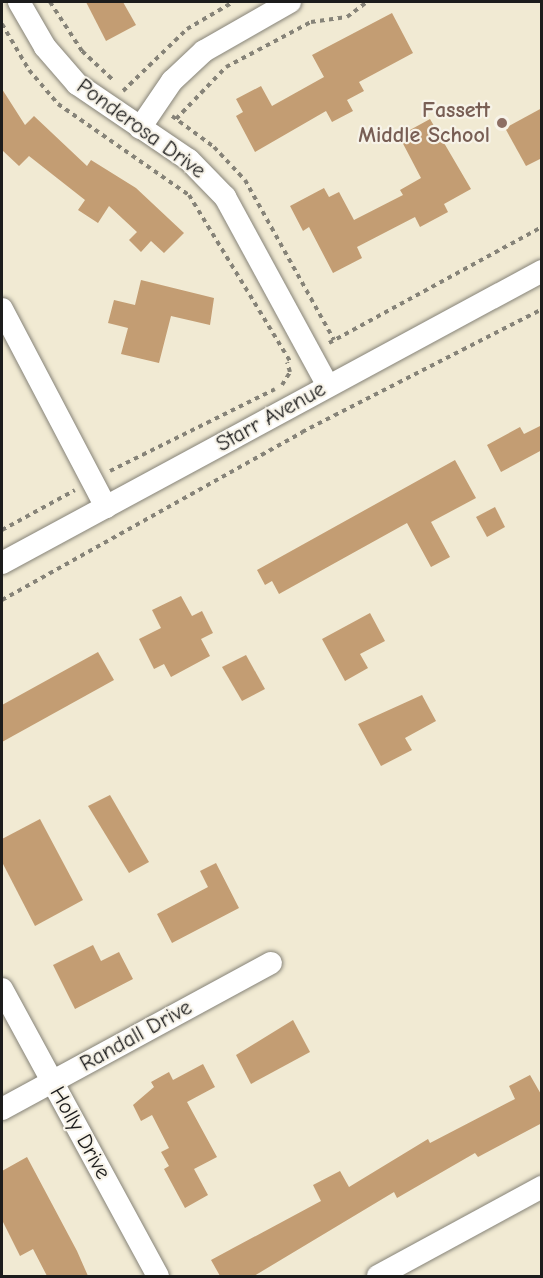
<!DOCTYPE html>
<html>
<head>
<meta charset="utf-8">
<style>
	body { margin:0 }
	#map { position:relative; width:543px; height:1278px; overflow:hidden; background:#f1ead3; font-family:"Comic Neue",sans-serif }
	div>[style] { position:absolute }
	.building>* { inset:0; background:#c39d73 }
	.path>* { height:4px; margin-top:-2px; transform-origin:0; background:repeating-linear-gradient(90deg,#868378 0 4.5px,transparent 0 9px) }
	.roads { filter:drop-shadow(0 0 2px #868378) drop-shadow(0 0 2px #868378) }
	.minor>* { height:22px; margin:-11px; padding:0 11px; transform-origin:11px; border-radius:11px; background:#fff }
	.dots>* { width:16px; height:16px; translate:-50% -50%; box-sizing:border-box; border:3px solid #f7f3e8; border-radius:50% }
	span { translate:-50% -50%; white-space:nowrap; text-align:center; line-height:1.15; -webkit-text-stroke:4.5px #f7f3e8; paint-order:stroke }
	.education-label { font-size:22px; color:#785e54; font-weight:700 }
	.right { translate:-100% -50%; text-align:right }
	.street-label { font-size:22px; color:#1c1c1c }
	.frame { position:absolute; inset:0; border:3px solid #1c1c1c; pointer-events:none }
</style>
</head>
<body>
<div id="map">
	<div class="building">
		<div style="clip-path:polygon(86px 2px,123px 2px,136px 25px,106px 41px)"></div>
		<div style="clip-path:polygon(392px 13px,413px 53px,359px 82px,364px 91px,347px 100px,353px 111px,332px 122px,326px 111px,255px 152px,236px 116px,243px 112px,236px 99px,261px 86px,272px 106px,324px 77px,312px 55px)"></div>
		<div style="clip-path:polygon(2px 89px,25px 125px,34px 116px,87px 166px,91px 160px,136px 188px,184px 233px,164px 253px,151px 241px,141px 252px,129px 240px,137px 232px,109px 206px,98px 223px,78px 210px,85px 200px,29px 156px,19px 166px,2px 150px)"></div>
		<div style="clip-path:polygon(542px 108px,542px 158px,526px 166px,505px 128px)"></div>
		<div style="clip-path:polygon(430px 119px,471px 189px,444px 204px,448px 212px,420px 227px,415px 217px,357px 247px,362px 258px,333px 273px,309px 227px,303px 231px,290px 206px,324px 188px,329px 197px,339px 192px,354px 220px,403px 195px,400px 190px,421px 178px,399px 136px)"></div>
		<div style="clip-path:polygon(141px 280px,214px 298px,210px 325px,171px 316px,159px 363px,121px 354px,128px 328px,108px 323px,114px 300px,135px 305px)"></div>
		<div style="clip-path:polygon(542px 425px,542px 450px,501px 472px,487px 445px,520px 427px,524px 434px)"></div>
		<div style="clip-path:polygon(455px 460px,476px 498px,431px 522px,450px 557px,431px 567px,407px 523px,279px 594px,272px 581px,265px 585px,257px 570px)"></div>
		<div style="clip-path:polygon(495px 507px,505px 527px,487px 537px,476px 517px)"></div>
		<div style="clip-path:polygon(181px 596px,192px 616px,202px 611px,213px 633px,201px 639px,210px 656px,171px 677px,164px 664px,154px 669px,139px 639px,161px 628px,152px 610px)"></div>
		<div style="clip-path:polygon(370px 613px,385px 641px,360px 654px,368px 668px,345px 681px,322px 639px)"></div>
		<div style="clip-path:polygon(98px 652px,114px 680px,2px 742px,2px 705px)"></div>
		<div style="clip-path:polygon(246px 655px,265px 689px,242px 701px,222px 667px)"></div>
		<div style="clip-path:polygon(422px 695px,436px 721px,405px 738px,412px 750px,381px 766px,358px 724px)"></div>
		<div style="clip-path:polygon(110px 795px,149px 862px,129px 873px,88px 806px)"></div>
		<div style="clip-path:polygon(40px 819px,83px 900px,35px 926px,2px 862px,2px 839px)"></div>
		<div style="clip-path:polygon(216px 863px,239px 908px,172px 943px,157px 914px,208px 887px,200px 871px)"></div>
		<div style="clip-path:polygon(93px 945px,101px 961px,119px 952px,133px 979px,75px 1009px,53px 965px)"></div>
		<div style="clip-path:polygon(293px 1020px,310px 1052px,251px 1084px,236px 1055px)"></div>
		<div style="clip-path:polygon(203px 1064px,215px 1087px,187px 1102px,217px 1157px,194px 1169px,208px 1195px,185px 1208px,164px 1169px,169px 1166px,161px 1152px,169px 1148px,152px 1115px,141px 1121px,133px 1105px,154px 1087px,151px 1082px,169px 1072px,173px 1080px)"></div>
		<div style="clip-path:polygon(530px 1075px,542px 1096px,542px 1123px,478px 1157px,475px 1153px,397px 1198px,394px 1192px,254px 1276px,220px 1276px,211px 1260px,321px 1201px,313px 1185px,340px 1171px,349px 1187px,428px 1139px,430px 1143px,515px 1099px,509px 1086px)"></div>
		<div style="clip-path:polygon(27px 1157px,77px 1251px,88px 1276px,47px 1276px,33px 1249px,20px 1256px,2px 1220px,2px 1171px)"></div>
	</div>
	<div class="path">
		<div style="left:50px;top:2px;width:59px;rotate:56.9deg"></div>
		<div style="left:82px;top:51px;width:41px;rotate:43deg"></div>
		<div style="left:2px;top:24px;width:53px;rotate:59.6deg"></div>
		<div style="left:29px;top:70px;width:45px;rotate:49.5deg"></div>
		<div style="left:58px;top:104px;width:160px;rotate:34.8deg"></div>
		<div style="left:189px;top:195px;width:194px;rotate:58.7deg"></div>
		<div style="left:123px;top:91px;width:89px;rotate:-44.1deg"></div>
		<div style="left:187px;top:29px;width:53px;rotate:-30.4deg"></div>
		<div style="left:172px;top:116px;width:52px;rotate:36.4deg"></div>
		<div style="left:214px;top:147px;width:45px;rotate:46.8deg"></div>
		<div style="left:245px;top:180px;width:183px;rotate:60.9deg"></div>
		<div style="left:176px;top:119px;width:72px;rotate:-46.1deg"></div>
		<div style="left:226px;top:67px;width:96px;rotate:-27.9deg"></div>
		<div style="left:311px;top:22px;width:36px;rotate:-8deg"></div>
		<div style="left:347px;top:17px;width:25px;rotate:-37deg"></div>
		<div style="left:329px;top:343px;width:243px;rotate:-28.6deg"></div>
		<div style="left:282px;top:385px;width:15px;rotate:-58deg"></div>
		<div style="left:290px;top:372px;width:10px;rotate:-107deg"></div>
		<div style="left:110px;top:471px;width:184px;rotate:-26.4deg"></div>
		<div style="left:2px;top:530px;width:83px;rotate:-28.7deg"></div>
		<div style="left:2px;top:600px;width:344px;rotate:-29.2deg"></div>
		<div style="left:302px;top:432px;width:270px;rotate:-27.1deg"></div>
	</div>
	<div class="roads">
		<div class="minor">
			<div style="left:19px;top:2px;width:52px;rotate:60deg"></div>
			<div style="left:45px;top:47px;width:49px;rotate:49.1deg"></div>
			<div style="left:77px;top:84px;width:135px;rotate:34.2deg"></div>
			<div style="left:189px;top:160px;width:52px;rotate:45.8deg"></div>
			<div style="left:225px;top:197px;width:215px;rotate:61.4deg"></div>
			<div style="left:140px;top:128px;width:57px;rotate:-55.8deg"></div>
			<div style="left:172px;top:81px;width:44px;rotate:-43.2deg"></div>
			<div style="left:204px;top:51px;width:99px;rotate:-29.7deg"></div>
			<div style="left:2px;top:309px;width:224px;rotate:62.3deg"></div>
			<div style="left:2px;top:563px;width:614px;rotate:-28.4deg"></div>
			<div style="left:2px;top:989px;width:327px;rotate:61.5deg"></div>
			<div style="left:2px;top:1109px;width:306px;rotate:-28.5deg"></div>
			<div style="left:378px;top:1276px;width:187px;rotate:-28.5deg"></div>
		</div>
	</div>
	<div class="dots">
		<div style="left:502px;top:123px;background:#8d6e63"></div>
	</div>
	<div class="education-label">
		<span class="right" style="left:490px;top:123px">Fassett<br>Middle School</span>
	</div>
	<div class="street-label">
		<span style="left:141px;top:129px;rotate:36deg">Ponderosa Drive</span>
		<span style="left:271px;top:417px;rotate:-29deg">Starr Avenue</span>
		<span style="left:136px;top:1036px;rotate:-29deg">Randall Drive</span>
		<span style="left:80px;top:1133px;rotate:61deg">Holly Drive</span>
	</div>
	<div class="frame"></div>
</div>
</body>
</html>
